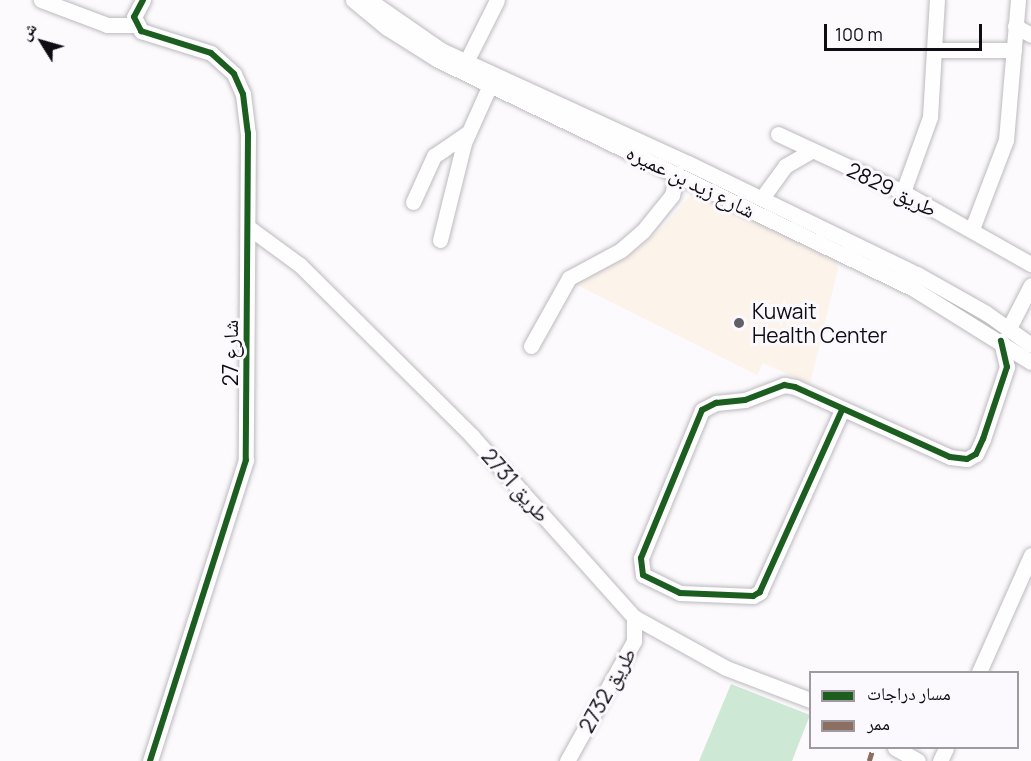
<!DOCTYPE html>
<html>
<head>
<meta charset="utf-8">
<style>
	body { margin:0 }
	#map { position:relative; width:1031px; height:761px; overflow:hidden; background:#fcfafd; font-family:Manrope,"Noto Naskh Arabic",sans-serif }
	div>[style] { position:absolute }
	.medical>* { inset:0; background:#fcf3ea }
	.green>* { inset:0; background:#cde9d6 }
	.roads { filter:drop-shadow(0 0 2px #bdbabf) drop-shadow(0 0 2px #bdbabf) }
	.minor>* { height:15px; margin:-7.5px; padding:0 7.5px; transform-origin:7.5px; border-radius:7.5px; background:#fffeff }
	.quiet>* { height:4.5px; margin-top:-2.25px; transform-origin:0; background:repeating-linear-gradient(90deg,#8d6e63 0 9px,transparent 0 13.5px) }
	.cycleway>* { height:6px; margin:-3px; padding:0 3px; transform-origin:3px; border-radius:3px; background:#1b5e20 }
	.dots>* { width:16px; height:16px; translate:-50% -50%; box-sizing:border-box; border:3px solid #fcf9fe; border-radius:50% }
	span { translate:-50% -50%; white-space:nowrap; text-align:center; line-height:1.15; -webkit-text-stroke:6px #fcf9fe; paint-order:stroke }
	.street-label { font-size:21px; color:#100c14 }
	.poi-label { font-size:21px; color:#100c14 }
	.left { translate:0 -50%; text-align:left }
	.legend { position:absolute; left:809px; top:671px; width:210px; height:78px; box-sizing:border-box; background:#fcf9fe; border:2px solid #9e9aa0; margin:0; padding:8px 10px; list-style:none; font-size:18px; color:#100c14 }
	.legend li { display:flex; align-items:center; gap:12px; height:30px }
	.legend b { width:30px; border:2px solid #9e9aa0 }
	.north { position:absolute; left:12px; top:12px; width:60px; height:60px; -webkit-text-stroke:4px #fcf9fe; paint-order:stroke; rotate:307deg; font-size:16px; font-weight:700; line-height:24px; text-align:center; color:#100c14 }
	.north::after { content:''; display:block; margin:auto; width:21px; height:27px; background:#100c14; clip-path:polygon(50% 0,100% 100%,50% 72%,0 100%) }
	.scale { position:absolute; left:824px; top:24px; width:158px; height:27px; box-sizing:border-box; border:3px solid #100c14; border-top:0; padding-left:8px; font-size:18px; line-height:21px; white-space:nowrap; color:#100c14; -webkit-text-stroke:4px #fcf9fe; paint-order:stroke }
</style>
</head>
<body>
<div id="map">
	<div class="medical">
		<div style="clip-path:polygon(695px 190px,837px 258px,838px 269px,810px 384px,763px 363px,757px 375px,575px 284px,628px 256px,663px 227px)"></div>
	</div>
	<div class="green">
		<div style="clip-path:polygon(731px 684px,810px 715px,792px 761px,699px 761px)"></div>
	</div>
	<div class="roads">
		<div class="minor">
			<div style="left:41px;top:0;width:71px;rotate:20.7deg"></div>
			<div style="left:107px;top:25px;width:29px"></div>
			<div style="left:143px;top:0;width:19px;rotate:118deg"></div>
			<div style="left:134px;top:17px;width:16px;rotate:63deg"></div>
			<div style="left:141px;top:31px;width:73px;rotate:17.4deg"></div>
			<div style="left:211px;top:53px;width:31px;rotate:42deg"></div>
			<div style="left:234px;top:74px;width:22px;rotate:66deg"></div>
			<div style="left:243px;top:94px;width:39px;rotate:83deg"></div>
			<div style="left:248px;top:133px;width:327px;rotate:90.4deg"></div>
			<div style="left:246px;top:460px;width:316px;rotate:107.7deg"></div>
			<div style="left:353px;top:0;width:44px;rotate:39.5deg"></div>
			<div style="left:387px;top:28px;width:60px;rotate:32.1deg"></div>
			<div style="left:438px;top:60px;width:528px;rotate:25.69deg"></div>
			<div style="left:914px;top:289px;width:138px;rotate:32deg"></div>
			<div style="left:369px;top:0;width:88px;rotate:34.8deg"></div>
			<div style="left:441px;top:50px;width:272px;rotate:24.6deg"></div>
			<div style="left:688px;top:163px;width:254px;rotate:25.9deg"></div>
			<div style="left:917px;top:274px;width:79px;rotate:29.5deg"></div>
			<div style="left:986px;top:313px;width:55px;rotate:35.4deg"></div>
			<div style="left:1015px;top:26px;width:18px;rotate:29deg"></div>
			<div style="left:934px;top:50px;width:80px"></div>
			<div style="left:466px;top:62px;width:69px;rotate:-63.4deg"></div>
			<div style="left:778px;top:134px;width:138px;rotate:24.9deg"></div>
			<div style="left:903px;top:192px;width:147px;rotate:29.4deg"></div>
			<div style="left:903px;top:192px;width:80px;rotate:-70.2deg"></div>
			<div style="left:930px;top:117px;width:117px;rotate:-86.6deg"></div>
			<div style="left:762px;top:198px;width:39px;rotate:-54deg"></div>
			<div style="left:785px;top:166px;width:30px;rotate:-30deg"></div>
			<div style="left:413px;top:202px;width:51px;rotate:-65.5deg"></div>
			<div style="left:434px;top:156px;width:42px;rotate:-34.4deg"></div>
			<div style="left:248px;top:227px;width:64px;rotate:36.2deg"></div>
			<div style="left:300px;top:265px;width:243px;rotate:44.8deg"></div>
			<div style="left:472px;top:436px;width:243px;rotate:48.2deg"></div>
			<div style="left:634px;top:617px;width:105px;rotate:29deg"></div>
			<div style="left:726px;top:668px;width:90px;rotate:20.9deg"></div>
			<div style="left:972px;top:229px;width:95px;rotate:-69.1deg"></div>
			<div style="left:1006px;top:140px;width:141px;rotate:-85.1deg"></div>
			<div style="left:440px;top:240px;width:100px;rotate:-76.1deg"></div>
			<div style="left:464px;top:143px;width:64px;rotate:-65.9deg"></div>
			<div style="left:1009px;top:328px;width:48px;rotate:-62.9deg"></div>
			<div style="left:531px;top:346px;width:78px;rotate:-60.8deg"></div>
			<div style="left:569px;top:278px;width:59px;rotate:-28.3deg"></div>
			<div style="left:621px;top:250px;width:29px;rotate:-41deg"></div>
			<div style="left:643px;top:231px;width:46px;rotate:-51.1deg"></div>
			<div style="left:672px;top:195px;width:22px;rotate:-77deg"></div>
			<div style="left:842px;top:410px;width:200px;rotate:114.3deg"></div>
			<div style="left:760px;top:592px;width:8px;rotate:150deg"></div>
			<div style="left:753px;top:596px;width:73px;rotate:-177.6deg"></div>
			<div style="left:680px;top:593px;width:41px;rotate:-154.1deg"></div>
			<div style="left:643px;top:575px;width:17px;rotate:-97deg"></div>
			<div style="left:641px;top:558px;width:160px;rotate:-67.6deg"></div>
			<div style="left:702px;top:410px;width:16px;rotate:-27deg"></div>
			<div style="left:716px;top:403px;width:29px;rotate:-6deg"></div>
			<div style="left:745px;top:400px;width:42px;rotate:-21deg"></div>
			<div style="left:784px;top:385px;width:11px;rotate:10deg"></div>
			<div style="left:795px;top:387px;width:170px;rotate:24.3deg"></div>
			<div style="left:950px;top:457px;width:17px;rotate:7deg"></div>
			<div style="left:967px;top:459px;width:10px;rotate:-29deg"></div>
			<div style="left:976px;top:454px;width:17px;rotate:-65deg"></div>
			<div style="left:983px;top:439px;width:76px;rotate:-71.6deg"></div>
			<div style="left:1007px;top:367px;width:27px;rotate:-103deg"></div>
			<div style="left:979px;top:672px;width:128px;rotate:-66deg"></div>
			<div style="left:895px;top:748px;width:26px;rotate:29deg"></div>
			<div style="left:567px;top:761px;width:137px;rotate:-60.8deg"></div>
			<div style="left:634px;top:641px;width:24px;rotate:-90deg"></div>
			<div style="left:940px;top:761px;width:14px;rotate:-65deg"></div>
		</div>
	</div>
	<div class="quiet">
		<div style="left:869px;top:761px;width:14px;rotate:-73deg"></div>
	</div>
	<div class="cycleway">
		<div style="left:143px;top:0;width:19px;rotate:118deg"></div>
		<div style="left:134px;top:17px;width:16px;rotate:63deg"></div>
		<div style="left:141px;top:31px;width:73px;rotate:17.4deg"></div>
		<div style="left:211px;top:53px;width:31px;rotate:42deg"></div>
		<div style="left:234px;top:74px;width:22px;rotate:66deg"></div>
		<div style="left:243px;top:94px;width:39px;rotate:83deg"></div>
		<div style="left:248px;top:133px;width:327px;rotate:90.4deg"></div>
		<div style="left:246px;top:460px;width:316px;rotate:107.7deg"></div>
		<div style="left:842px;top:410px;width:200px;rotate:114.3deg"></div>
		<div style="left:760px;top:592px;width:8px;rotate:150deg"></div>
		<div style="left:753px;top:596px;width:73px;rotate:-177.6deg"></div>
		<div style="left:680px;top:593px;width:41px;rotate:-154.1deg"></div>
		<div style="left:643px;top:575px;width:17px;rotate:-97deg"></div>
		<div style="left:641px;top:558px;width:160px;rotate:-67.6deg"></div>
		<div style="left:702px;top:410px;width:16px;rotate:-27deg"></div>
		<div style="left:716px;top:403px;width:29px;rotate:-6deg"></div>
		<div style="left:745px;top:400px;width:42px;rotate:-21deg"></div>
		<div style="left:784px;top:385px;width:11px;rotate:10deg"></div>
		<div style="left:795px;top:387px;width:170px;rotate:24.3deg"></div>
		<div style="left:950px;top:457px;width:17px;rotate:7deg"></div>
		<div style="left:967px;top:459px;width:10px;rotate:-29deg"></div>
		<div style="left:976px;top:454px;width:17px;rotate:-65deg"></div>
		<div style="left:983px;top:439px;width:76px;rotate:-71.6deg"></div>
		<div style="left:1007px;top:367px;width:27px;rotate:-103deg"></div>
	</div>
	<div class="dots">
		<div style="left:739px;top:323px;background:#635f66"></div>
	</div>
	<div class="street-label">
		<span style="left:691px;top:181px;rotate:26deg">شارع زيد بن عميره</span>
		<span style="left:892px;top:189px;rotate:26deg">طريق 2829</span>
		<span style="left:230px;top:353px;rotate:-90deg">شارع 27</span>
		<span style="left:516px;top:485px;rotate:48deg">طريق 2731</span>
		<span style="left:607px;top:690px;rotate:-61deg">طريق 2732</span>
	</div>
	<div class="poi-label">
		<span class="left" style="left:752px;top:323px">Kuwait<br>Health Center</span>
	</div>
	<ul class="legend">
	<li><b style="height:8px;background:#1b5e20"></b>مسار دراجات</li>
	<li><b style="height:8px;background:#8d6e63"></b>ممر</li>
	</ul>
	<div class="north">ش</div>
	<div class="scale">100 m</div>
</div>
</body>
</html>
